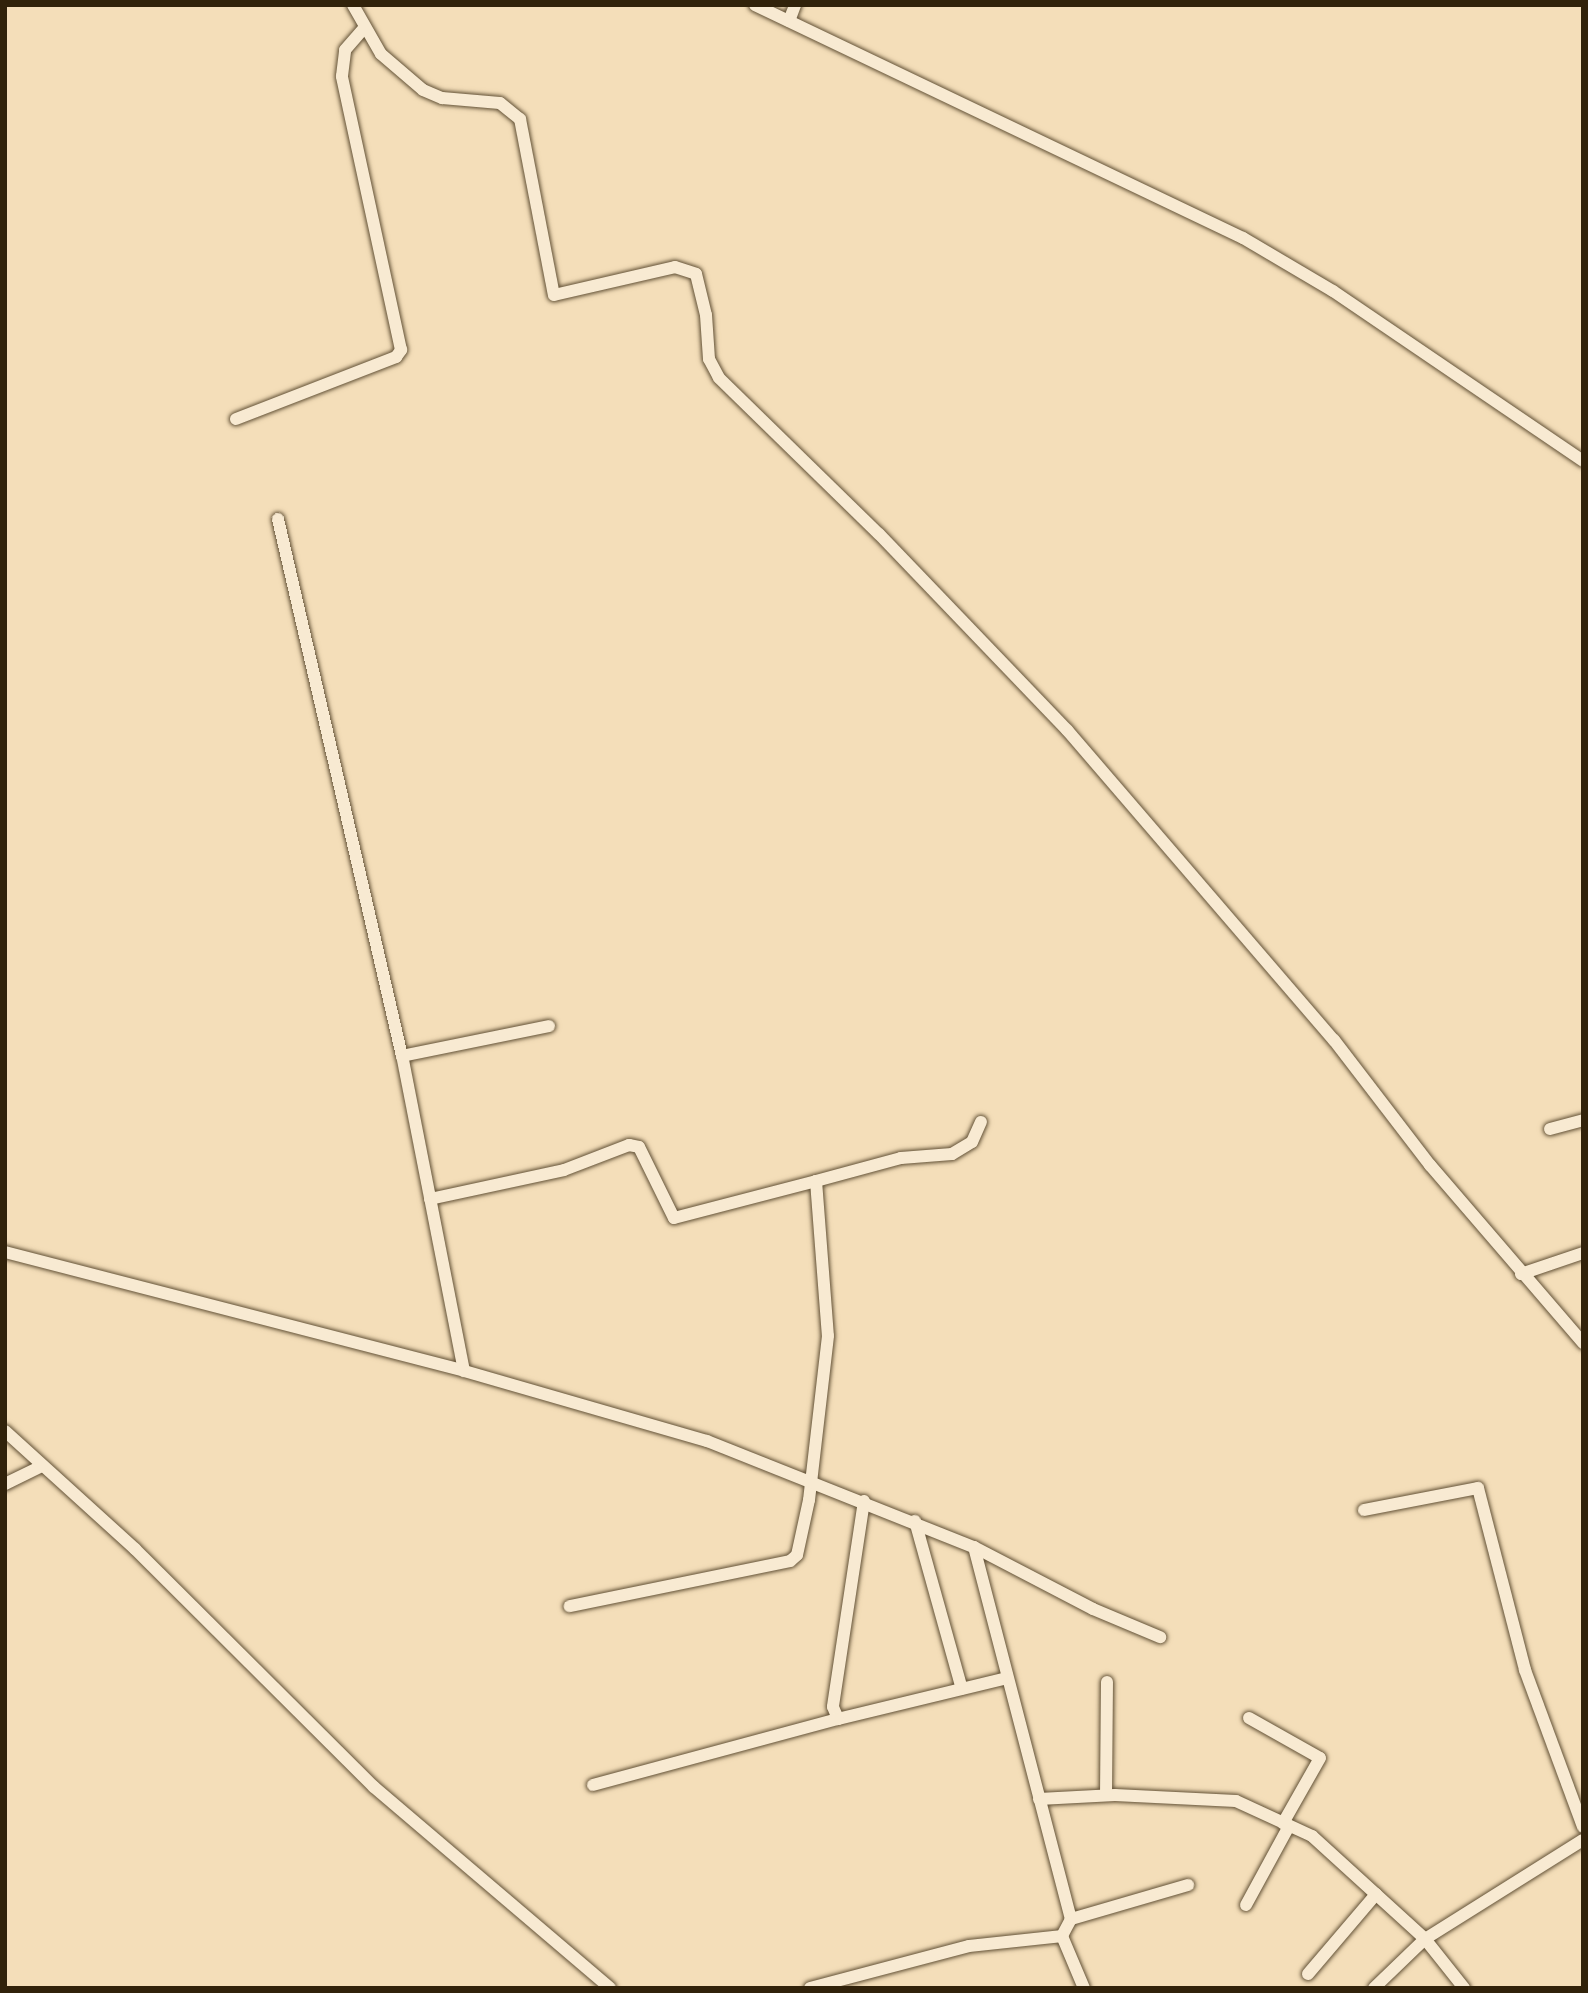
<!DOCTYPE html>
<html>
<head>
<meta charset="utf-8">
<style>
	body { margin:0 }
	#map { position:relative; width:1588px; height:1993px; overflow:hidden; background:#f4deb9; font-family:"IM FELL French Canon",serif }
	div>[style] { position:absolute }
	.roads { filter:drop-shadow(0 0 2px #625136) drop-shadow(0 0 2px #625136) }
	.street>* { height:12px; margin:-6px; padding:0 6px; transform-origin:6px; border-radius:6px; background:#f8ead2 }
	span { translate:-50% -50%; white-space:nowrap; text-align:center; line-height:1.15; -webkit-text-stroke:5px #f8ead2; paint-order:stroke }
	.frame { position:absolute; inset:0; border:7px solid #31220a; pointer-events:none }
</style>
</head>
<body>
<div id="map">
	<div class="roads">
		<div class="street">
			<div style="left:353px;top:5px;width:56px;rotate:60.3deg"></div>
			<div style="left:381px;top:54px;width:55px;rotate:40.6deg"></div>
			<div style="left:423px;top:90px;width:21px;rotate:23deg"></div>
			<div style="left:442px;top:98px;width:58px;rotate:4.9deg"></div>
			<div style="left:500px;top:103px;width:26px;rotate:39deg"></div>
			<div style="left:520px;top:119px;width:179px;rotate:79.1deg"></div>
			<div style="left:554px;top:295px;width:124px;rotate:-13deg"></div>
			<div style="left:675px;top:267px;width:22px;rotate:18deg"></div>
			<div style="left:696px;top:274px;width:42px;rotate:76.3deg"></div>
			<div style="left:706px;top:315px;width:44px;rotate:86.1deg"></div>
			<div style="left:709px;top:359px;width:21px;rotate:62deg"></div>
			<div style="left:719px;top:378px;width:223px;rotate:44.3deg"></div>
			<div style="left:879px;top:534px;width:272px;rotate:46.2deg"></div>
			<div style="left:1067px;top:730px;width:409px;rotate:49.3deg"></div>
			<div style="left:1334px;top:1040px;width:158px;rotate:52.5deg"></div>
			<div style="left:1430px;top:1165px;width:235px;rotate:49.3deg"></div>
			<div style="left:755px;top:5px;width:541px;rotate:25.52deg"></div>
			<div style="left:1243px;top:238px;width:104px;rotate:30.5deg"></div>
			<div style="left:1333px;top:291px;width:302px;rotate:34.2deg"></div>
			<div style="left:789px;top:21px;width:17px;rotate:-69deg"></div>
			<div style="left:236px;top:419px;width:172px;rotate:-21.2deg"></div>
			<div style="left:396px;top:357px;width:9px;rotate:-54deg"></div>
			<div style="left:401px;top:350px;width:280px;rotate:-102.2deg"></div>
			<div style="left:342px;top:76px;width:26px;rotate:-83deg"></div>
			<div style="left:345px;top:50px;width:28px;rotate:-49deg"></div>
			<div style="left:278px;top:519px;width:551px;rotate:77deg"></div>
			<div style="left:1550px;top:1129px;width:34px;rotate:-15deg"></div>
			<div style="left:816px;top:1181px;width:88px;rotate:-15.1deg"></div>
			<div style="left:901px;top:1158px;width:51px;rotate:-4.5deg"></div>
			<div style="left:952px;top:1154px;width:23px;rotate:-31deg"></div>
			<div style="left:972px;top:1142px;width:22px;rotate:-66deg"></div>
			<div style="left:430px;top:1199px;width:137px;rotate:-12.2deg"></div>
			<div style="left:564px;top:1170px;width:70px;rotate:-21deg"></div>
			<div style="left:629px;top:1145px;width:10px;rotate:11deg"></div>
			<div style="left:639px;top:1147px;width:79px;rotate:63.8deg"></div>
			<div style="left:674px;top:1218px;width:147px;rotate:-14.6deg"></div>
			<div style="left:816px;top:1181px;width:155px;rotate:85.6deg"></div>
			<div style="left:828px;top:1336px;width:165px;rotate:96.6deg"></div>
			<div style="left:809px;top:1500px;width:56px;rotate:102.3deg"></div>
			<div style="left:797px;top:1555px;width:9px;rotate:139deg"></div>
			<div style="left:790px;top:1561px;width:225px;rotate:168.4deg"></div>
			<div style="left:5px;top:1252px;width:474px;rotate:14.5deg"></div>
			<div style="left:464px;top:1371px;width:253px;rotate:16.1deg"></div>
			<div style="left:707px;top:1441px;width:287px;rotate:21.7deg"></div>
			<div style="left:974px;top:1547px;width:384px;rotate:75.4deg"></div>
			<div style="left:1071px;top:1919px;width:19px;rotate:118deg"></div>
			<div style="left:1521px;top:1274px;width:65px;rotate:-18.7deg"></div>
			<div style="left:464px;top:1371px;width:321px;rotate:-101.1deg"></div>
			<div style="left:402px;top:1056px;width:150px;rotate:-11.5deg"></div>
			<div style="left:5px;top:1431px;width:176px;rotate:42.2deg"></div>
			<div style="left:135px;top:1549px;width:337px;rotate:44.9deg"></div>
			<div style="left:374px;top:1787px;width:310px;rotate:40.4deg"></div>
			<div style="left:5px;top:1484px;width:39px;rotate:-26deg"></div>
			<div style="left:864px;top:1501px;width:208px;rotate:98.6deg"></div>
			<div style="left:833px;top:1707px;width:13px;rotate:67deg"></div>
			<div style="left:838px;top:1719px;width:174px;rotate:-13.6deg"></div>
			<div style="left:1364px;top:1510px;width:116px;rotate:-10.9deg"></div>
			<div style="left:1478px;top:1488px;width:188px;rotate:75.5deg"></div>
			<div style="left:1525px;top:1670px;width:167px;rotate:69.7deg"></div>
			<div style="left:915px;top:1521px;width:174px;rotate:74.4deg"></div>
			<div style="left:974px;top:1547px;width:134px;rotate:27.5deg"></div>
			<div style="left:1093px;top:1609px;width:73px;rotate:22.7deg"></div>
			<div style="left:1249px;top:1718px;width:81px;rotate:29.4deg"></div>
			<div style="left:1320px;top:1758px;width:75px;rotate:119.6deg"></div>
			<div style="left:593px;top:1785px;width:254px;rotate:-15.1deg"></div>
			<div style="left:1106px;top:1795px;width:113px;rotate:-89.5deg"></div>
			<div style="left:1039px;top:1799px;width:76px;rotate:-3deg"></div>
			<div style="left:1115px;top:1795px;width:121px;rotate:2.8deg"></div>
			<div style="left:1236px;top:1801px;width:84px;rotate:24.7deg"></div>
			<div style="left:1312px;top:1836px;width:153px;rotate:42.3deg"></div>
			<div style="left:1425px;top:1939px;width:63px;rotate:51.5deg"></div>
			<div style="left:1246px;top:1905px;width:90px;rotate:-61.4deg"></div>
			<div style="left:1071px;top:1919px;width:122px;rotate:-16.2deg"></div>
			<div style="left:1308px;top:1974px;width:105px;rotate:-49.6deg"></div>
			<div style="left:810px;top:1988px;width:164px;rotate:-14.8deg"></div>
			<div style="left:969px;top:1946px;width:94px;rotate:-6.1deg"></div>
			<div style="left:1062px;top:1936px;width:56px;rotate:67.1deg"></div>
			<div style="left:1374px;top:1988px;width:71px;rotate:-43.9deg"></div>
			<div style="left:1425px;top:1939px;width:186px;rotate:-32.1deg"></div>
		</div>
	</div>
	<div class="frame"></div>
</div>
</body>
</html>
